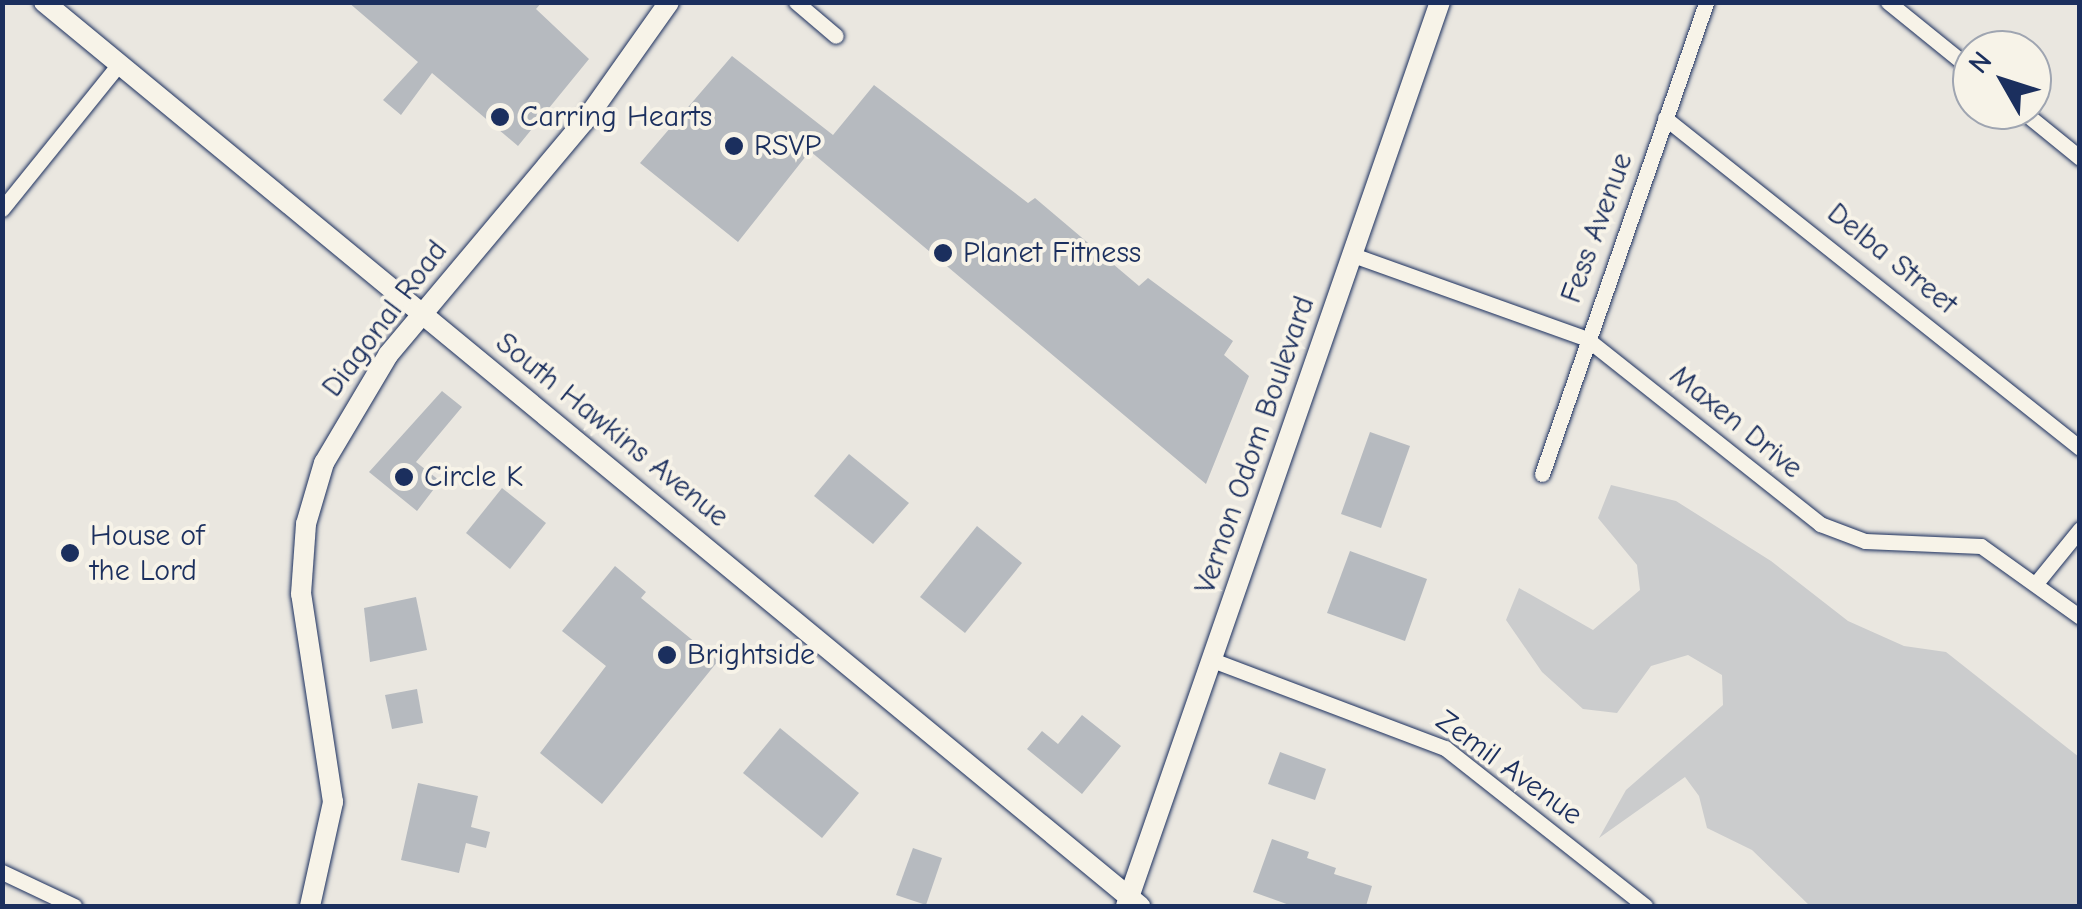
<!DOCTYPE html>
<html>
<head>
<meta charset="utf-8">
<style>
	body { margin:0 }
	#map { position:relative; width:2082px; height:909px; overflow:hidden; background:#eae7e0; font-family:"Comic Neue",sans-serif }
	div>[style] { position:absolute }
	.green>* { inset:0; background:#cbcccd }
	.building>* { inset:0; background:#b6babf }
	.roads { filter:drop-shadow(0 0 2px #1b2f5e) drop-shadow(0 0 2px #1b2f5e) }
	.street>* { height:15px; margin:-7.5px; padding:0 7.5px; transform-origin:7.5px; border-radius:7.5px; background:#f7f3e8 }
	.secondary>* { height:20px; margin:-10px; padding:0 10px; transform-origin:10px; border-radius:10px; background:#f7f3e8 }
	.dots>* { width:28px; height:28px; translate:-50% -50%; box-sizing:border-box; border:5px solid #f7f3e8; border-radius:50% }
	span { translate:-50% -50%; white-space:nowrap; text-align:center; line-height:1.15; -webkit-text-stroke:8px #f7f3e8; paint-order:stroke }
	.poi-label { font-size:30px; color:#1b2f5e }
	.left { translate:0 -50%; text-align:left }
	.street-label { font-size:30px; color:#1b2f5e }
	.frame { position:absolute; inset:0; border:5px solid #1b2f5e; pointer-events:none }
	.north { position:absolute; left:1952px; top:30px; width:100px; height:100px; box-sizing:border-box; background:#f7f3e8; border:2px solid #9fa5b1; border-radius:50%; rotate:309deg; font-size:28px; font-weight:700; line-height:40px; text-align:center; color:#1b2f5e }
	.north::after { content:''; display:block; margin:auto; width:35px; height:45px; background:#1b2f5e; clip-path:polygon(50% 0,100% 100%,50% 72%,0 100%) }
</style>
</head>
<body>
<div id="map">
	<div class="green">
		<div style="clip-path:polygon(1611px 485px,1676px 501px,1771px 561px,1848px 621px,1904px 646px,1946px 652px,2079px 757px,2079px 906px,1810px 906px,1752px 850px,1707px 828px,1699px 796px,1685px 777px,1599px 838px,1626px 790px,1723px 705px,1722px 675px,1688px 655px,1651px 666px,1617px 713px,1583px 709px,1542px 672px,1506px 620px,1519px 588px,1593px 630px,1640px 590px,1637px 565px,1598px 518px)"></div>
	</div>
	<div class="building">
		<div style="clip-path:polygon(348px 2px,542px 2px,536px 9px,589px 59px,518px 146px,432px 73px,401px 115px,383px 100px,418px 62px)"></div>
		<div style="clip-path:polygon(732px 56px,833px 135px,874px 85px,1028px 203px,1035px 198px,1139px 286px,1148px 278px,1233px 341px,1224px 355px,1249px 376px,1206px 484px,810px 151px,738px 242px,640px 163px)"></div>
		<div style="clip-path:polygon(442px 391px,462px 407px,416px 462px,440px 481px,417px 511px,369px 472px)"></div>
		<div style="clip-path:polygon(1370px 432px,1410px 446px,1381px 528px,1341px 514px)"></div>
		<div style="clip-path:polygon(849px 454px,909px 503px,873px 544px,814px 496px)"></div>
		<div style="clip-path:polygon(502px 488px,546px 523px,510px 569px,466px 533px)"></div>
		<div style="clip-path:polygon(977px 526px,1022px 563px,965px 633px,920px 597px)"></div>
		<div style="clip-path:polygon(1350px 551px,1427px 579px,1405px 641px,1327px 613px)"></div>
		<div style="clip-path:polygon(615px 566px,646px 592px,641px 598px,718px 661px,602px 804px,540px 753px,606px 666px,562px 631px)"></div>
		<div style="clip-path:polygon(416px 597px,427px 650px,370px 662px,364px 608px)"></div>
		<div style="clip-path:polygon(417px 689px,423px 723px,392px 729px,385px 695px)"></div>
		<div style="clip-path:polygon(1082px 715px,1121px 746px,1082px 794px,1027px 749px,1042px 731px,1058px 744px)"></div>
		<div style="clip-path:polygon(780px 728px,859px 793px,822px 838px,743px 773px)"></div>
		<div style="clip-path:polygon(1280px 752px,1326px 769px,1315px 800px,1268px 784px)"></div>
		<div style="clip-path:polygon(418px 783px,478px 796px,471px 827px,490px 832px,486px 848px,466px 843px,459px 873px,401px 860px)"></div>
		<div style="clip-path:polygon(1272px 839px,1309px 852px,1307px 858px,1336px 868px,1334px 874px,1372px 886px,1366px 906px,1292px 906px,1253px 892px)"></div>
		<div style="clip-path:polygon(913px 848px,942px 858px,926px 905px,896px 895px)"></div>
	</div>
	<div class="roads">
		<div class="street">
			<div style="left:796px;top:2px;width:52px;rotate:40.4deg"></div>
			<div style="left:1888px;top:2px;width:108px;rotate:39deg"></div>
			<div style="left:2021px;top:110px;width:76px;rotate:39.1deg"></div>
			<div style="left:1665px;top:118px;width:530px;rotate:38.49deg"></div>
			<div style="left:2px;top:209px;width:186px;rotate:-51.1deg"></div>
			<div style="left:1353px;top:255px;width:249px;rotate:19.7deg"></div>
			<div style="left:1587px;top:339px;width:298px;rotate:38.4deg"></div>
			<div style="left:1820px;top:524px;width:48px;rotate:20.7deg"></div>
			<div style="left:1865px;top:541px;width:116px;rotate:2.5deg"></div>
			<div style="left:1981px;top:546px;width:122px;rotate:35.6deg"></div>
			<div style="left:1542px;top:474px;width:500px;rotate:-70.8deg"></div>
			<div style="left:2037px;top:582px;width:68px;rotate:-50.9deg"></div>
			<div style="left:1212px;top:660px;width:249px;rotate:20.7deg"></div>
			<div style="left:1445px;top:748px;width:255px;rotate:38.3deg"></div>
			<div style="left:2px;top:872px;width:80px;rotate:25.3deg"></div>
		</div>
		<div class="secondary">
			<div style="left:44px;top:2px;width:1421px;rotate:39.52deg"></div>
			<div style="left:310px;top:906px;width:107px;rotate:-77.5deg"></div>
			<div style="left:333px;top:802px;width:210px;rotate:-98.7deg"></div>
			<div style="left:301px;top:594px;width:70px;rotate:-85.9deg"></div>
			<div style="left:306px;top:524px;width:64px;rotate:-73.6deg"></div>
			<div style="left:324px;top:463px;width:126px;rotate:-59.3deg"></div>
			<div style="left:388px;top:355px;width:309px;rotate:-50deg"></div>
			<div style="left:587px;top:118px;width:142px;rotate:-54.7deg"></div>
			<div style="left:1126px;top:906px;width:957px;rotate:-70.85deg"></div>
		</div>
	</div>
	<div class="dots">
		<div style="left:500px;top:117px;background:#1b2f5e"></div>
		<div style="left:734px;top:146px;background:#1b2f5e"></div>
		<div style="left:943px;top:253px;background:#1b2f5e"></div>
		<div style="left:404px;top:477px;background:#1b2f5e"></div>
		<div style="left:70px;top:553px;background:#1b2f5e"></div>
		<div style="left:667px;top:655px;background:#1b2f5e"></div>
	</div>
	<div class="poi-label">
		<span class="left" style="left:520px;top:117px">Carring Hearts</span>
		<span class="left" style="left:754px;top:146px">RSVP</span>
		<span class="left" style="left:963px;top:253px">Planet Fitness</span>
		<span class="left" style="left:424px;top:477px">Circle K</span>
		<span class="left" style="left:90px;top:553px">House of<br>the Lord</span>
		<span class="left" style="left:687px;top:655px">Brightside</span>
	</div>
	<div class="street-label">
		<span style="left:1597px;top:228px;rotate:-70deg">Fess Avenue</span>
		<span style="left:1892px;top:259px;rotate:39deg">Delba Street</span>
		<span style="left:385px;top:319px;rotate:-53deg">Diagonal Road</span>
		<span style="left:1736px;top:422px;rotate:39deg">Maxen Drive</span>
		<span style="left:612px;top:430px;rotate:39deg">South Hawkins Avenue</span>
		<span style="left:1255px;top:445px;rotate:-71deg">Vernon Odom Boulevard</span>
		<span style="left:1509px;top:768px;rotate:36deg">Zemil Avenue</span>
	</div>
	<div class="frame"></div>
	<div class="north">N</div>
</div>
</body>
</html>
